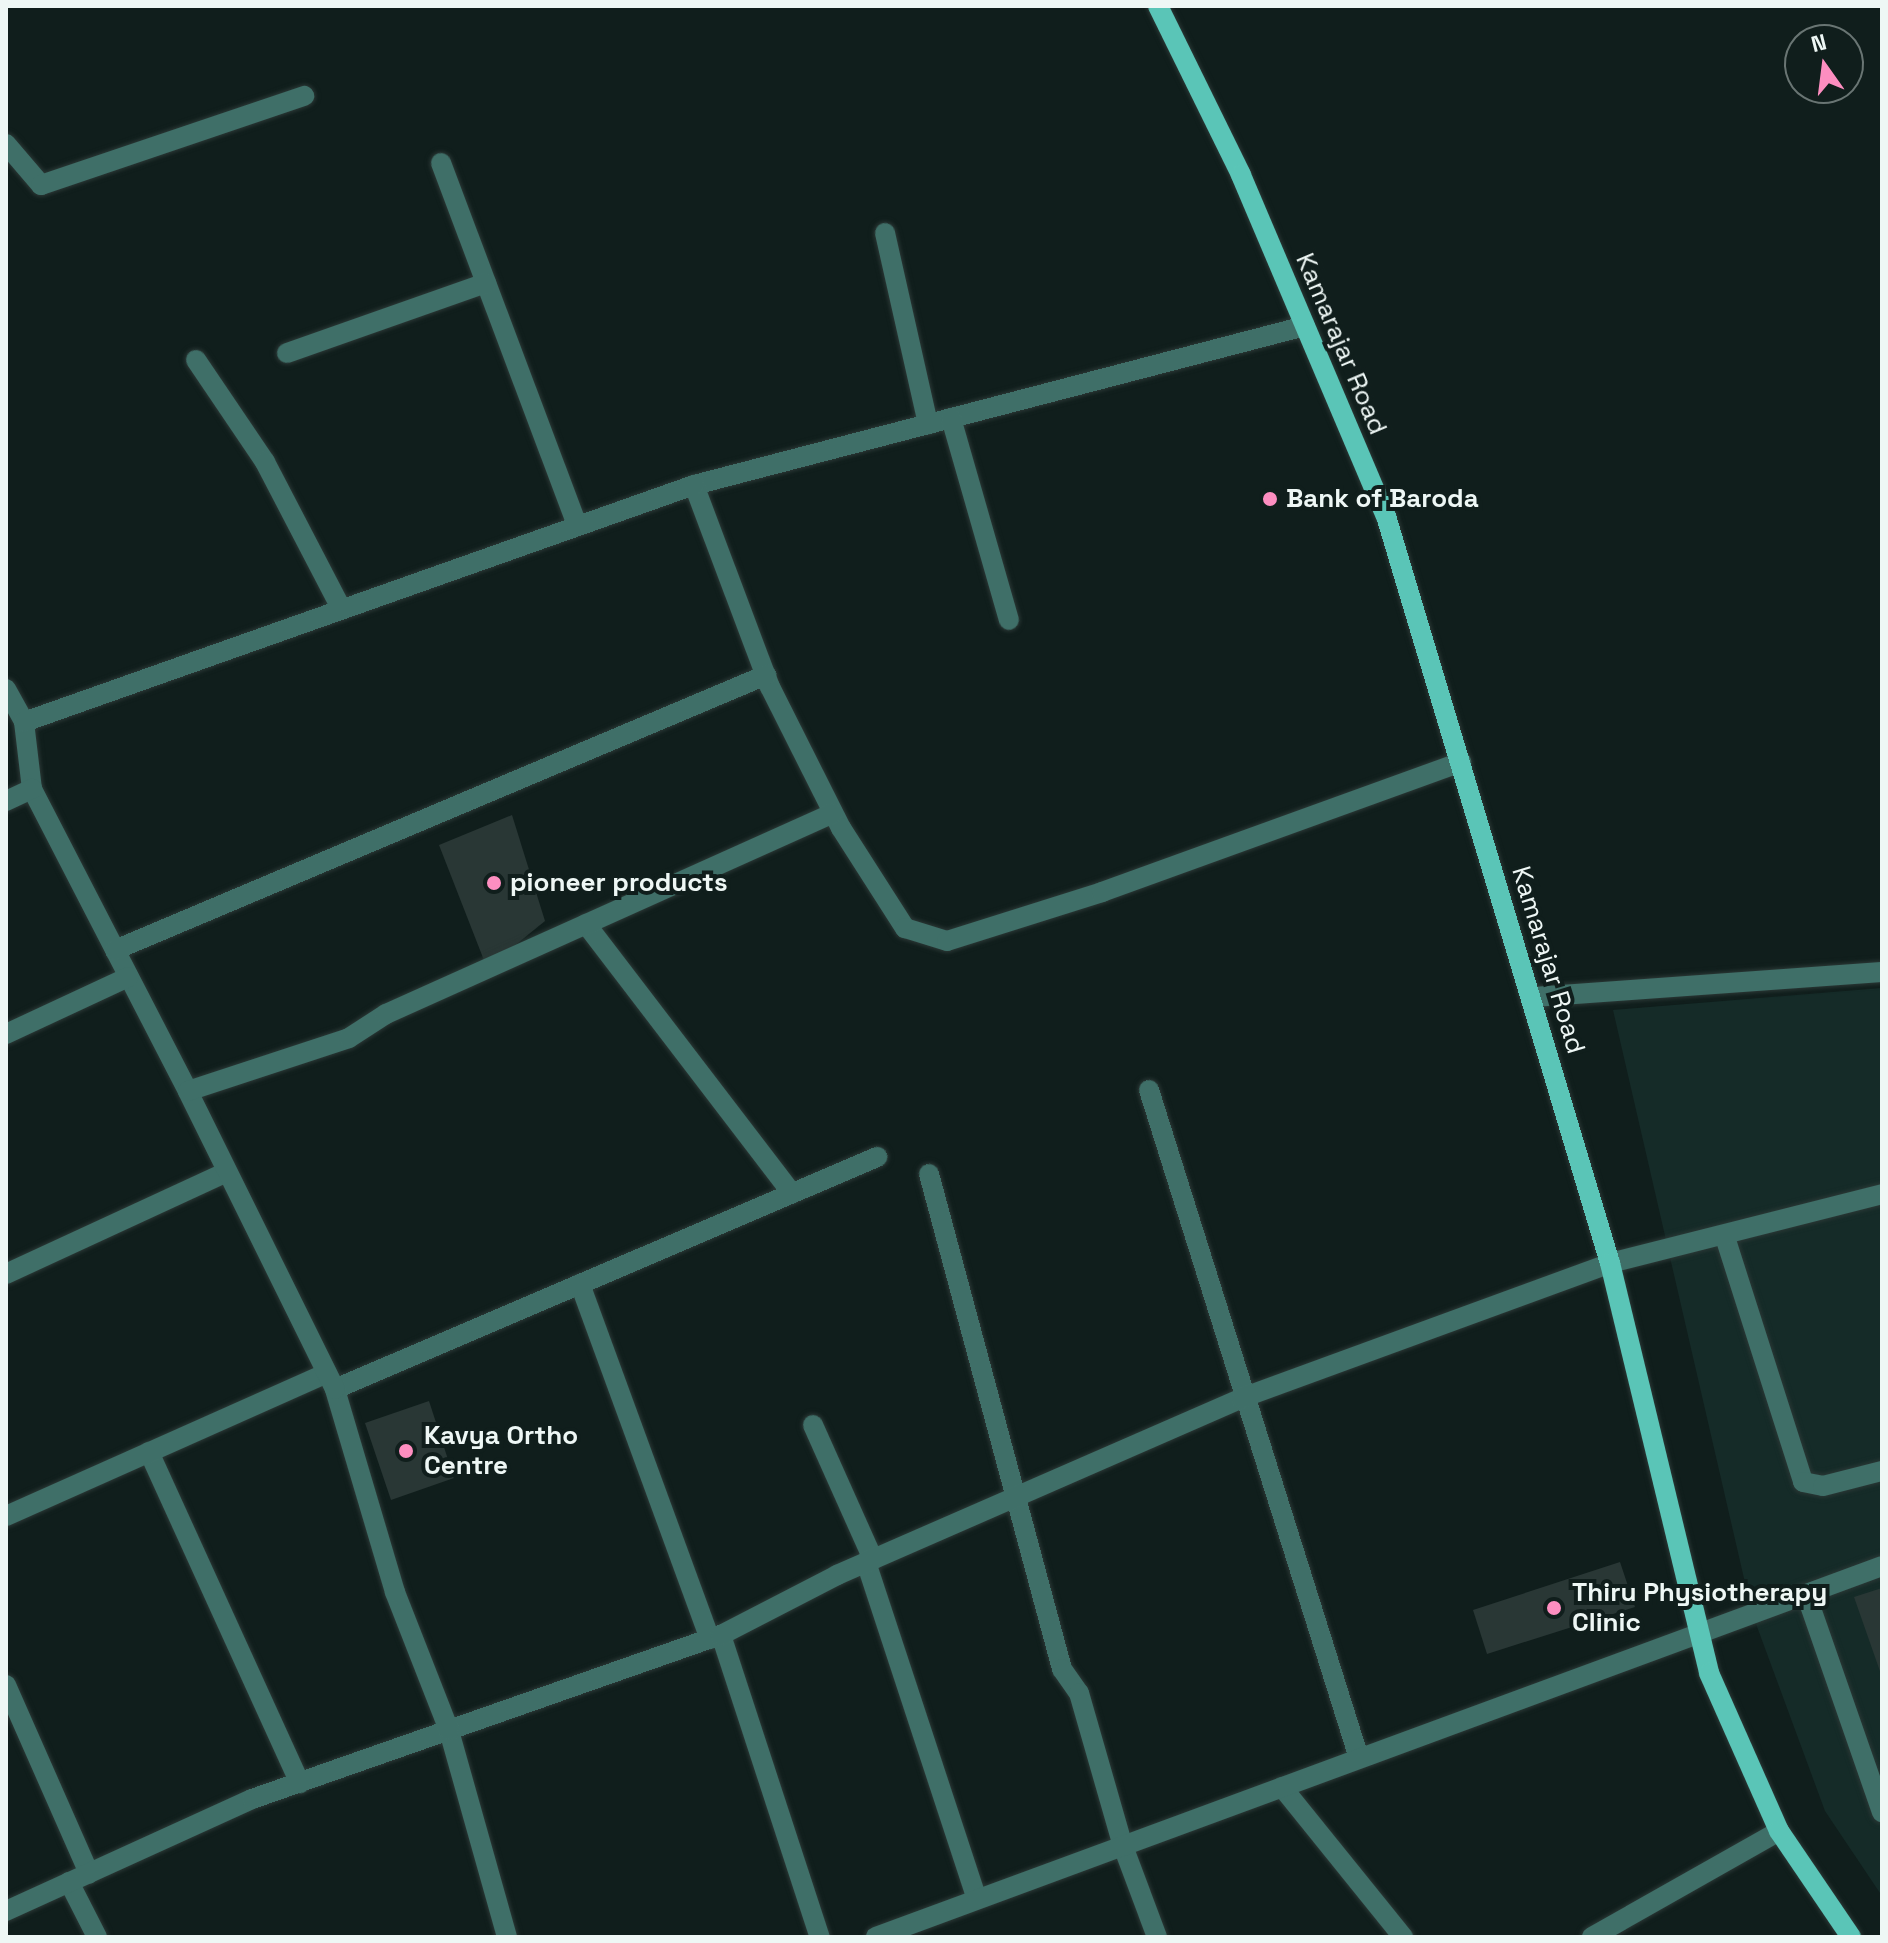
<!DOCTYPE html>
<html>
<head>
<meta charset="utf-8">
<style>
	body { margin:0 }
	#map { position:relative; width:1888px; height:1943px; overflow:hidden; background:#101e1c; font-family:"Space Grotesk",sans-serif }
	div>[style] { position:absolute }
	.built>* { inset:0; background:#152b28 }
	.building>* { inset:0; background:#293735 }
	.roads { filter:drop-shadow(0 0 2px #2b3836) drop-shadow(0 0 2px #2b3836) }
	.minor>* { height:20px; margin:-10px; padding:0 10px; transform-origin:10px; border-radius:10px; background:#3f6f68 }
	.major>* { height:20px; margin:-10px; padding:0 10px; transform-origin:10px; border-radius:10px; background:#5ac5b7 }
	.dots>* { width:22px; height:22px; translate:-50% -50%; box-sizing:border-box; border:4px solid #101e1c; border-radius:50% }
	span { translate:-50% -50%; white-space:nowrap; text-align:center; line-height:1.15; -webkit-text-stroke:8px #101e1c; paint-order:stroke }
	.street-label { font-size:26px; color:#eef7f5 }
	.poi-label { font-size:26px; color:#eef7f5; font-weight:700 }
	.left { translate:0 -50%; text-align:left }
	.frame { position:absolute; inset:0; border:8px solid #eef7f5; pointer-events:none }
	.north { position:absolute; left:1784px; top:24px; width:80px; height:80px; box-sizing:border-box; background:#101e1c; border:2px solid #697573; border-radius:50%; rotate:346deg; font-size:22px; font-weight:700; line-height:32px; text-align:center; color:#eef7f5 }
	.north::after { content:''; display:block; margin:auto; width:28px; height:36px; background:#fd8ec0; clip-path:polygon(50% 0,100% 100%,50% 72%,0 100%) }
</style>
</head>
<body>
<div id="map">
	<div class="built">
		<div style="clip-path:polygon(1882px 988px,1882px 1896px,1825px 1811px,1752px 1613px,1613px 1010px)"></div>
	</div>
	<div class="building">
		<div style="clip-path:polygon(512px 815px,545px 921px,487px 968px,439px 845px)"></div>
		<div style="clip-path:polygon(429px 1401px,454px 1478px,391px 1500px,365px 1423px)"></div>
		<div style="clip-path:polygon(1620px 1562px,1635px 1607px,1487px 1654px,1473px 1610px)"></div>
		<div style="clip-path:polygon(1882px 1588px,1882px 1677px,1854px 1597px)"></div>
	</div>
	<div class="roads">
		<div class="minor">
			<div style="left:6px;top:144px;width:54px;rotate:49.5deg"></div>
			<div style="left:41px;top:185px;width:278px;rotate:-18.7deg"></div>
			<div style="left:441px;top:163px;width:387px;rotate:69.4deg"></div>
			<div style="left:885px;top:233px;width:196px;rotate:77.3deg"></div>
			<div style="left:1305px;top:326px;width:631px;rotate:165.41deg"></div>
			<div style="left:694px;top:485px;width:216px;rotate:69.4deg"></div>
			<div style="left:770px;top:687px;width:158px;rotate:63.3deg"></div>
			<div style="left:841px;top:828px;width:119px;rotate:57.4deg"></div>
			<div style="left:905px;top:928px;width:44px;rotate:17.2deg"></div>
			<div style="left:947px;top:941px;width:163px;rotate:-17.5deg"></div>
			<div style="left:1102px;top:892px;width:382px;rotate:-19.9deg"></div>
			<div style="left:287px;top:353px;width:211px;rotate:-19.4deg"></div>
			<div style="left:196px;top:360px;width:123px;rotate:55.9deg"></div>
			<div style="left:265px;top:462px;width:162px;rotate:62.5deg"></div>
			<div style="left:951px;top:418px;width:210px;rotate:74deg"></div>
			<div style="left:6px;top:689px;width:38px;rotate:61deg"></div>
			<div style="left:24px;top:722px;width:67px;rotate:83.2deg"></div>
			<div style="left:32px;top:789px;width:340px;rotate:62.7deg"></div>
			<div style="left:24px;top:722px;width:711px;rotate:-19.48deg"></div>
			<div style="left:6px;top:801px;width:29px;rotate:-25deg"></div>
			<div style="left:586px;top:924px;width:339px;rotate:52.6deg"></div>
			<div style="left:115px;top:950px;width:707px;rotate:-22.9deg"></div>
			<div style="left:1533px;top:997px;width:350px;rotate:-4.1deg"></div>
			<div style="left:6px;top:1034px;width:135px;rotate:-25deg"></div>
			<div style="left:1149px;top:1090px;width:700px;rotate:72.55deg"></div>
			<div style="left:929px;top:1174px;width:513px;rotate:74.96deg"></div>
			<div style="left:1062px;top:1669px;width:29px;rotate:55deg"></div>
			<div style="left:1079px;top:1693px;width:159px;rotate:74deg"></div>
			<div style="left:1123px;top:1846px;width:97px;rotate:69.5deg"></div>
			<div style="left:1725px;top:1237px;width:257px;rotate:72.3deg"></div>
			<div style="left:1803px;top:1482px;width:20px;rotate:11deg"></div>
			<div style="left:1823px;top:1486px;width:61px;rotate:-14.3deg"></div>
			<div style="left:6px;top:1274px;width:243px;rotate:-24.8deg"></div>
			<div style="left:580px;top:1284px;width:378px;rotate:69.9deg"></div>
			<div style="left:335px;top:1389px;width:590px;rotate:-23.17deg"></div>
			<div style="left:813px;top:1425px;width:147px;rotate:65.9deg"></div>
			<div style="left:149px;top:1452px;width:364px;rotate:65.5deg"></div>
			<div style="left:6px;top:1516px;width:351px;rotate:-24deg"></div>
			<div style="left:866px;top:1562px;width:355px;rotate:71.8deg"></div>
			<div style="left:1806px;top:1594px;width:231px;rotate:70.8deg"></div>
			<div style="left:721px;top:1635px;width:318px;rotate:71.9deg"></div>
			<div style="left:6px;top:1685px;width:206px;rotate:66.2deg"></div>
			<div style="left:1282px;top:1787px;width:193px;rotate:51.1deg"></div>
			<div style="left:69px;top:1882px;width:62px;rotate:63deg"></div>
			<div style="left:6px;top:1911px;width:270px;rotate:-24.5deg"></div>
			<div style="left:252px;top:1799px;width:497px;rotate:-19.3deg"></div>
			<div style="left:721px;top:1635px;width:131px;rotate:-27.3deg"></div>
			<div style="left:837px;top:1575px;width:442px;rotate:-23.6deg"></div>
			<div style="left:1242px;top:1398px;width:392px;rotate:-20.1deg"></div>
			<div style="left:1610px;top:1263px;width:281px;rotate:-14.2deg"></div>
			<div style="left:507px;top:1937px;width:215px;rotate:-105.7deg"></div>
			<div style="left:449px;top:1730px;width:148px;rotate:-111.4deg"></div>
			<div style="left:395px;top:1592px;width:212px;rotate:-106.5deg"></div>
			<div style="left:335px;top:1389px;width:332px;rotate:-116.3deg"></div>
			<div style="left:188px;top:1091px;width:169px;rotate:-18.2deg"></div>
			<div style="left:349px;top:1038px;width:44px;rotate:-33deg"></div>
			<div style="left:386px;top:1014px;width:490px;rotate:-24.2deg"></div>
			<div style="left:876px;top:1937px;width:1072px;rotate:-20.24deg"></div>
			<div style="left:1592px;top:1937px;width:215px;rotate:-29.5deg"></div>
		</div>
		<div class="major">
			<div style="left:1158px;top:6px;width:188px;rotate:63.8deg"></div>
			<div style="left:1241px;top:175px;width:371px;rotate:67deg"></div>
			<div style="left:1386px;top:516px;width:780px;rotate:73.31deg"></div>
			<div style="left:1610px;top:1263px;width:422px;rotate:76.4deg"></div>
			<div style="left:1709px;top:1673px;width:173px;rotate:66.1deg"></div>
			<div style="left:1779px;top:1831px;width:128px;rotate:55.8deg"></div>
		</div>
	</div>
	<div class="dots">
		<div style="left:1270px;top:499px;background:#fd8ec0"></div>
		<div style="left:494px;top:883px;background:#fd8ec0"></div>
		<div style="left:406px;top:1451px;background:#fd8ec0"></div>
		<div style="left:1554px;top:1608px;background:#fd8ec0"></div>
	</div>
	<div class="street-label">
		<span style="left:1341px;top:344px;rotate:67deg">Kamarajar Road</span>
		<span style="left:1548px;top:960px;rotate:73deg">Kamarajar Road</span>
	</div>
	<div class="poi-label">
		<span class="left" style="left:1286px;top:499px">Bank of Baroda</span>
		<span class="left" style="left:510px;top:883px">pioneer products</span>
		<span class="left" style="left:424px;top:1451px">Kavya Ortho<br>Centre</span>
		<span class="left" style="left:1572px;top:1608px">Thiru Physiotherapy<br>Clinic</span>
	</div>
	<div class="frame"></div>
	<div class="north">N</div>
</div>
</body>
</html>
